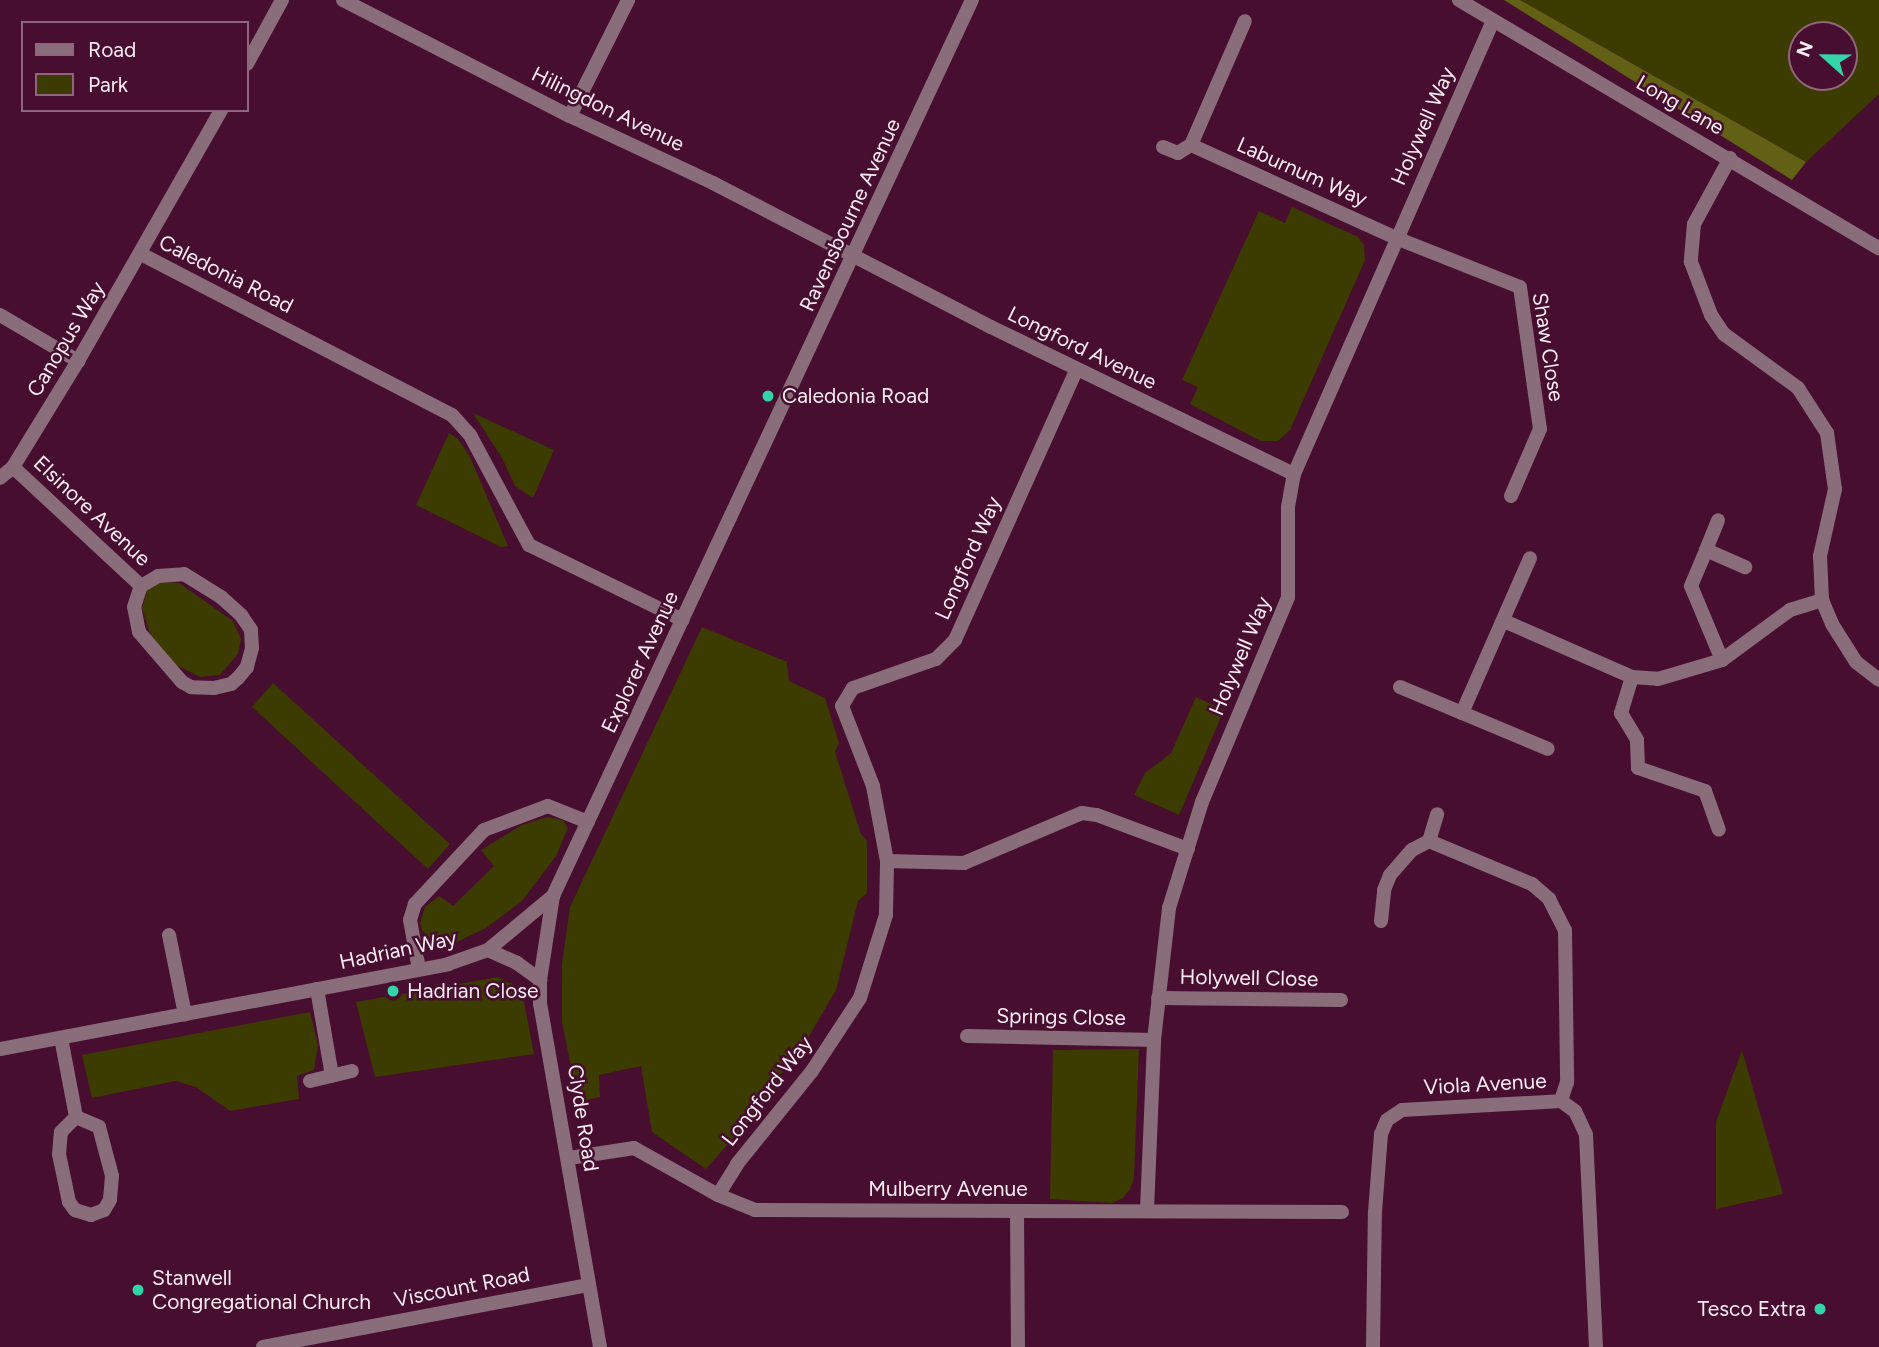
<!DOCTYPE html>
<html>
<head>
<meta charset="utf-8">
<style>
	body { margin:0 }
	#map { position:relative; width:1879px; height:1347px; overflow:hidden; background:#470e2f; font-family:Figtree,sans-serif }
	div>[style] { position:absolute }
	.green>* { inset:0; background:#3c3b00 }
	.forest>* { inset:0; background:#616014 }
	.minor>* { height:14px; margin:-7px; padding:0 7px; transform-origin:7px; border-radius:7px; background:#8a6d7a }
	.dots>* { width:19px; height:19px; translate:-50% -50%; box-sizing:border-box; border:4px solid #470e2f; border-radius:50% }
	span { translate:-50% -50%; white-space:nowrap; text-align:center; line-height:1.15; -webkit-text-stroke:5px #470e2f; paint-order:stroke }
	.street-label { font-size:21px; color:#fbebf2 }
	.poi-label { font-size:21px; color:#fbebf2 }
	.left { translate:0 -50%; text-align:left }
	.right { translate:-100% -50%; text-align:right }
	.legend { position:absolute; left:21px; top:21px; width:228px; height:91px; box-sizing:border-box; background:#470e2f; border:2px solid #8f667d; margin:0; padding:9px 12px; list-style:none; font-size:21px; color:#fbebf2 }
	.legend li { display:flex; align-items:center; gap:14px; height:35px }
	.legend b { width:35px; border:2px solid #8f667d }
	.north { position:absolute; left:1788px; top:21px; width:70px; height:70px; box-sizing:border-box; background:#470e2f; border:2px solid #8f667d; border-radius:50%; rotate:291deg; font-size:19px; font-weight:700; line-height:28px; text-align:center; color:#fbebf2 }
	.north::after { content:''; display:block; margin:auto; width:24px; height:32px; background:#33d4a8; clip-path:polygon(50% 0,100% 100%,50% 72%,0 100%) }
</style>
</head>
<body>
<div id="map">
	<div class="green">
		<div style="clip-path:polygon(evenodd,1520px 0,1879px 0,1879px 94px,1806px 162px,1520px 0,1802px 35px,1844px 35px,1844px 77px,1802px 77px,1802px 35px)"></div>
		<div style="clip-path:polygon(1292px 207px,1358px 237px,1364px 245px,1365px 260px,1290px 430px,1278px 441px,1261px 441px,1190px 404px,1198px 387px,1182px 380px,1259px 211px,1285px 223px)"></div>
		<div style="clip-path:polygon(473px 413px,554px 450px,533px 498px,515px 486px,502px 458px)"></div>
		<div style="clip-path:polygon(449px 433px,458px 439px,470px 457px,508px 546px,501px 547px,416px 505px)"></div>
		<div style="clip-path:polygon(162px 582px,179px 583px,233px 621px,241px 639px,238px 654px,220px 675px,200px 677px,176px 665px,151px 636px,142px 608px,148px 588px)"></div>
		<div style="clip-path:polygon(702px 627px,787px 662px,789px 681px,825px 698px,839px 743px,835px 752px,861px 834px,867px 841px,867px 893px,858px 901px,836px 990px,808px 1038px,776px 1081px,776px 1089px,706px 1169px,652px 1132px,641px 1066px,599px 1075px,600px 1097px,578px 1102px,562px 1022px,562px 964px,570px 907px)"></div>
		<div style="clip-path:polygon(273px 683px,450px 844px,428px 869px,252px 707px)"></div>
		<div style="clip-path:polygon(1196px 697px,1224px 710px,1179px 815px,1134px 795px,1145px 773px,1171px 753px)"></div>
		<div style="clip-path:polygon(547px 817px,563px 820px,568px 828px,556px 856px,522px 901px,486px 928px,455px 943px,427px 948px,420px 923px,425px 907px,439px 896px,453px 906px,494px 866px,481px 850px,522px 825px)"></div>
		<div style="clip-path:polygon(498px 977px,512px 984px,524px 1002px,534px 1054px,375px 1077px,356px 1002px)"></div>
		<div style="clip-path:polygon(310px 1012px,318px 1045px,314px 1070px,297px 1076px,299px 1099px,230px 1111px,196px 1087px,176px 1081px,92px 1098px,82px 1055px)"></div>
		<div style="clip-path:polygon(1139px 1049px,1134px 1178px,1130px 1189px,1123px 1198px,1112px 1203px,1050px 1199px,1053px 1050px)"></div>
		<div style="clip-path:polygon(1742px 1050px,1783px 1194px,1716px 1209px,1716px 1122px)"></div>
	</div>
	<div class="forest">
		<div style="clip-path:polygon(1504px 0,1520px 0,1806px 162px,1792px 180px)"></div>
	</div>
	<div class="minor">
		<div style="left:343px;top:0;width:255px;rotate:27.1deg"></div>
		<div style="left:570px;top:116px;width:158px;rotate:25.1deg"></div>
		<div style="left:713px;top:183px;width:313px;rotate:27.4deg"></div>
		<div style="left:991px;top:327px;width:337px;rotate:25.9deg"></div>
		<div style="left:1459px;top:0;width:488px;rotate:30.6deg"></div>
		<div style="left:247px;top:64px;width:73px;rotate:-61.3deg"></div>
		<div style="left:570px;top:116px;width:130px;rotate:-63.4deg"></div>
		<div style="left:1191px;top:145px;width:135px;rotate:-66.5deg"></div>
		<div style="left:1163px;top:147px;width:16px;rotate:22deg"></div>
		<div style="left:1178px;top:153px;width:15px;rotate:-32deg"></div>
		<div style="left:1191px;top:145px;width:225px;rotate:24.4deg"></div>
		<div style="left:1396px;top:238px;width:133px;rotate:21.6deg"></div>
		<div style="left:1520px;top:287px;width:143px;rotate:82deg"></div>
		<div style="left:1540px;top:429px;width:73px;rotate:113.4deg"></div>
		<div style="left:1730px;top:158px;width:75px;rotate:118.6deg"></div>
		<div style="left:1694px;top:224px;width:38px;rotate:95deg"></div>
		<div style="left:1691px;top:262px;width:57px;rotate:69.3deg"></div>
		<div style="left:1711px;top:315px;width:23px;rotate:56deg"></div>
		<div style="left:1724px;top:334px;width:92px;rotate:36.1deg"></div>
		<div style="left:1798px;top:388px;width:54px;rotate:57.2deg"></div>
		<div style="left:1827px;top:433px;width:57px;rotate:81.9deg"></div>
		<div style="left:1835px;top:489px;width:69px;rotate:102.6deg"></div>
		<div style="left:1820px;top:556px;width:44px;rotate:87.4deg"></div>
		<div style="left:1822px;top:600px;width:26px;rotate:67deg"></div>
		<div style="left:1832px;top:624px;width:45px;rotate:57.7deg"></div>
		<div style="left:1856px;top:662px;width:29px;rotate:38deg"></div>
		<div style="left:141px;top:254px;width:350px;rotate:27.4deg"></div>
		<div style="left:452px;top:415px;width:27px;rotate:48deg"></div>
		<div style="left:470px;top:435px;width:125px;rotate:61.8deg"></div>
		<div style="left:529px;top:545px;width:171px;rotate:26deg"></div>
		<div style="left:0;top:315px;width:91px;rotate:30.5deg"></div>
		<div style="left:13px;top:467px;width:175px;rotate:42.9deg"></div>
		<div style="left:141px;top:586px;width:20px;rotate:-30deg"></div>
		<div style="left:158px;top:576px;width:26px;rotate:-4deg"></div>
		<div style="left:184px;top:574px;width:44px;rotate:31.9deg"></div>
		<div style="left:221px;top:597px;width:27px;rotate:42deg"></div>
		<div style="left:241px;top:615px;width:18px;rotate:56deg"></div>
		<div style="left:251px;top:630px;width:18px;rotate:87deg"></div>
		<div style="left:252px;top:648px;width:20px;rotate:105deg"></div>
		<div style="left:247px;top:667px;width:14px;rotate:129deg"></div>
		<div style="left:238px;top:678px;width:9px;rotate:139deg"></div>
		<div style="left:231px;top:684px;width:17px;rotate:167deg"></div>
		<div style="left:214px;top:688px;width:23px;rotate:-178deg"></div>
		<div style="left:191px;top:687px;width:10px;rotate:-151deg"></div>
		<div style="left:182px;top:682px;width:66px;rotate:-130.7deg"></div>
		<div style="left:139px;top:632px;width:25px;rotate:-101deg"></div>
		<div style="left:134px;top:607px;width:22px;rotate:-72deg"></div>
		<div style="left:0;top:478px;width:17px;rotate:-40deg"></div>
		<div style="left:13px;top:467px;width:124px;rotate:-58.5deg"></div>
		<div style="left:78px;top:361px;width:289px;rotate:-60.3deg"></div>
		<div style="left:1706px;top:550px;width:32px;rotate:-68deg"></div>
		<div style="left:1504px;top:621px;width:140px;rotate:23.6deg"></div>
		<div style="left:1632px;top:677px;width:26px;rotate:4deg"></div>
		<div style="left:1658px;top:679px;width:67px;rotate:-16.5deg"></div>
		<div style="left:1722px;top:660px;width:84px;rotate:-36.3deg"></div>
		<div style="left:1790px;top:610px;width:34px;rotate:-17deg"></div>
		<div style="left:1722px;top:660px;width:80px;rotate:-112.7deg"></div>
		<div style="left:1691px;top:586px;width:39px;rotate:-67deg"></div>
		<div style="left:1706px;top:550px;width:43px;rotate:23.6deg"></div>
		<div style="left:1632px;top:677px;width:38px;rotate:107deg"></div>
		<div style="left:1621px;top:713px;width:31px;rotate:59deg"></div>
		<div style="left:1637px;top:740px;width:28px;rotate:88deg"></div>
		<div style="left:1638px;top:768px;width:71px;rotate:18.9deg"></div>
		<div style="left:1705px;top:791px;width:41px;rotate:70.3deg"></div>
		<div style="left:1400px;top:687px;width:160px;rotate:22.7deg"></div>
		<div style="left:1462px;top:713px;width:169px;rotate:-66.3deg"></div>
		<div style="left:1429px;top:841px;width:28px;rotate:-73deg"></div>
		<div style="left:887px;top:861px;width:77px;rotate:1.5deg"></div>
		<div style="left:964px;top:863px;width:128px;rotate:-23deg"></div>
		<div style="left:1082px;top:813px;width:15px;rotate:8deg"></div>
		<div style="left:1097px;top:815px;width:97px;rotate:20.5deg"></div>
		<div style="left:1381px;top:921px;width:31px;rotate:-84deg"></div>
		<div style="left:1384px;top:890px;width:16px;rotate:-68deg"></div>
		<div style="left:1390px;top:875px;width:33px;rotate:-49deg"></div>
		<div style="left:1412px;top:850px;width:19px;rotate:-28deg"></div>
		<div style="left:1429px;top:841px;width:112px;rotate:22.7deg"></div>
		<div style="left:1532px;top:884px;width:23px;rotate:41deg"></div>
		<div style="left:1549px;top:899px;width:35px;rotate:63deg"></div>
		<div style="left:1565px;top:930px;width:152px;rotate:89.2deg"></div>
		<div style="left:1567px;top:1082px;width:20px;rotate:108deg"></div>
		<div style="left:169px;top:935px;width:81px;rotate:78.6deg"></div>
		<div style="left:488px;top:950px;width:32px;rotate:24deg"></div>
		<div style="left:517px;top:963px;width:29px;rotate:36deg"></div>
		<div style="left:419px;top:969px;width:50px;rotate:-100.4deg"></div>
		<div style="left:410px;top:920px;width:17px;rotate:-73deg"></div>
		<div style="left:415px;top:904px;width:101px;rotate:-47deg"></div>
		<div style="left:484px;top:830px;width:68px;rotate:-20.6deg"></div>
		<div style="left:548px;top:806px;width:43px;rotate:21.8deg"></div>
		<div style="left:317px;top:989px;width:88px;rotate:80.2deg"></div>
		<div style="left:1158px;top:998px;width:183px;rotate:0.6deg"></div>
		<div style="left:967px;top:1036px;width:187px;rotate:1.2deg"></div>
		<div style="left:61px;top:1038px;width:80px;rotate:79.2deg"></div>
		<div style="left:0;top:1049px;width:456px;rotate:-10.7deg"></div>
		<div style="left:448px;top:964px;width:42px;rotate:-19.3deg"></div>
		<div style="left:488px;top:950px;width:85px;rotate:-39.7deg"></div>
		<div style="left:310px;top:1081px;width:43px;rotate:-13.4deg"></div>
		<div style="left:76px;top:1117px;width:25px;rotate:23deg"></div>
		<div style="left:99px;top:1127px;width:51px;rotate:75.1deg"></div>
		<div style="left:112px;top:1176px;width:24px;rotate:95deg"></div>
		<div style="left:110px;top:1200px;width:12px;rotate:121deg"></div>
		<div style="left:104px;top:1210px;width:14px;rotate:159deg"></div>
		<div style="left:91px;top:1215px;width:17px;rotate:-163deg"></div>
		<div style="left:75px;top:1210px;width:10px;rotate:-127deg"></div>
		<div style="left:69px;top:1202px;width:49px;rotate:-101.8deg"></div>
		<div style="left:59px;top:1154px;width:22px;rotate:-85deg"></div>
		<div style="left:61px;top:1132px;width:21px;rotate:-45deg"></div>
		<div style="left:569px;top:1158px;width:66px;rotate:-8.7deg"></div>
		<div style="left:634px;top:1148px;width:96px;rotate:29.2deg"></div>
		<div style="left:718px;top:1195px;width:40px;rotate:22deg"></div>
		<div style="left:755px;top:1210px;width:587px;rotate:0.2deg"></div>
		<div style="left:718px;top:1195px;width:36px;rotate:-58deg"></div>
		<div style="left:737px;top:1164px;width:119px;rotate:-51.1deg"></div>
		<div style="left:812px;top:1071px;width:87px;rotate:-56.7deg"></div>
		<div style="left:860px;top:998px;width:87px;rotate:-72.6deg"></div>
		<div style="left:886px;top:915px;width:54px;rotate:-88.9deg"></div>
		<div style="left:887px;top:861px;width:76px;rotate:-100.6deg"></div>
		<div style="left:873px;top:786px;width:86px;rotate:-111.2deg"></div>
		<div style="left:842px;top:706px;width:21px;rotate:-59deg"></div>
		<div style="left:853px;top:688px;width:88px;rotate:-19.3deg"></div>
		<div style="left:936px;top:659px;width:27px;rotate:-45deg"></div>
		<div style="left:955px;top:640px;width:297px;rotate:-65.8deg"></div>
		<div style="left:1147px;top:1210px;width:170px;rotate:-87.6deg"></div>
		<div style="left:1154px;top:1040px;width:133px;rotate:-83.5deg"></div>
		<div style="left:1169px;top:908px;width:111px;rotate:-72.7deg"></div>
		<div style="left:1202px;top:802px;width:222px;rotate:-67.2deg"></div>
		<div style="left:1288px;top:597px;width:90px;rotate:-90deg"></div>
		<div style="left:1288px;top:507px;width:34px;rotate:-80deg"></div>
		<div style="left:1294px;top:474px;width:493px;rotate:-66.3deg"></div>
		<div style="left:1017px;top:1211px;width:136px;rotate:89.6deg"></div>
		<div style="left:263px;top:1347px;width:330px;rotate:-10.8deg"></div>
		<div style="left:600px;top:1347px;width:348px;rotate:-99.9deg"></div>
		<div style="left:540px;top:1004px;width:24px;rotate:-90deg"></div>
		<div style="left:540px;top:980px;width:85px;rotate:-81.2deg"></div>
		<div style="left:553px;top:896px;width:989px;rotate:-64.94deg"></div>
		<div style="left:1373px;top:1347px;width:135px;rotate:-89.2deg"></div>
		<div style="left:1375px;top:1212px;width:78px;rotate:-85.6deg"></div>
		<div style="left:1381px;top:1134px;width:15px;rotate:-67deg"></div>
		<div style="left:1387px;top:1120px;width:18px;rotate:-34deg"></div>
		<div style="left:1402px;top:1110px;width:159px;rotate:-3.2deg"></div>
		<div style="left:1561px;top:1101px;width:17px;rotate:36deg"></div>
		<div style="left:1575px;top:1111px;width:26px;rotate:65deg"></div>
		<div style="left:1586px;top:1135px;width:212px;rotate:87.3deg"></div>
	</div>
	<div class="dots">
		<div style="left:768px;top:396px;background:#33d4a8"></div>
		<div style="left:393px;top:991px;background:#33d4a8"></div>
		<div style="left:138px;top:1290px;background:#33d4a8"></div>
		<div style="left:1820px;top:1309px;background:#33d4a8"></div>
	</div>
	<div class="street-label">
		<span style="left:1680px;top:105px;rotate:30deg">Long Lane</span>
		<span style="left:608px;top:109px;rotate:26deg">Hilingdon Avenue</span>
		<span style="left:1423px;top:126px;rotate:-66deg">Holywell Way</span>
		<span style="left:1302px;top:172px;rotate:24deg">Laburnum Way</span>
		<span style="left:850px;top:215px;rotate:-65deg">Ravensbourne Avenue</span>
		<span style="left:226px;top:274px;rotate:27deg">Caledonia Road</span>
		<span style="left:66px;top:339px;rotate:-59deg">Canopus Way</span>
		<span style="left:1548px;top:347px;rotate:81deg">Shaw Close</span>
		<span style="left:1082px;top:348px;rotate:26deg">Longford Avenue</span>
		<span style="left:92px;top:511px;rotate:43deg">Elsinore Avenue</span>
		<span style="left:968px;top:558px;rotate:-66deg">Longford Way</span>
		<span style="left:1240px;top:656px;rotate:-67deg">Holywell Way</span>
		<span style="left:640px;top:662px;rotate:-65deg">Explorer Avenue</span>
		<span style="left:398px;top:950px;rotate:-12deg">Hadrian Way</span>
		<span style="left:1249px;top:978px;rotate:1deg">Holywell Close</span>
		<span style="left:1061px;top:1017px;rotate:1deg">Springs Close</span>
		<span style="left:1485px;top:1084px;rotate:-3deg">Viola Avenue</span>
		<span style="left:767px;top:1091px;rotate:-52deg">Longford Way</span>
		<span style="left:583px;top:1118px;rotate:81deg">Clyde Road</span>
		<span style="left:948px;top:1189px">Mulberry Avenue</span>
		<span style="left:462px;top:1287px;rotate:-11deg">Viscount Road</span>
	</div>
	<div class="poi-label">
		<span class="left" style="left:782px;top:396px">Caledonia Road</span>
		<span class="left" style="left:407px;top:991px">Hadrian Close</span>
		<span class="left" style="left:152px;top:1290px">Stanwell<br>Congregational Church</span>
		<span class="right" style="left:1806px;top:1309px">Tesco Extra</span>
	</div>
	<ul class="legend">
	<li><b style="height:9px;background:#8a6d7a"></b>Road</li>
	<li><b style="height:19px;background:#3c3b00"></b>Park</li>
	</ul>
	<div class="north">N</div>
</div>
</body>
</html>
